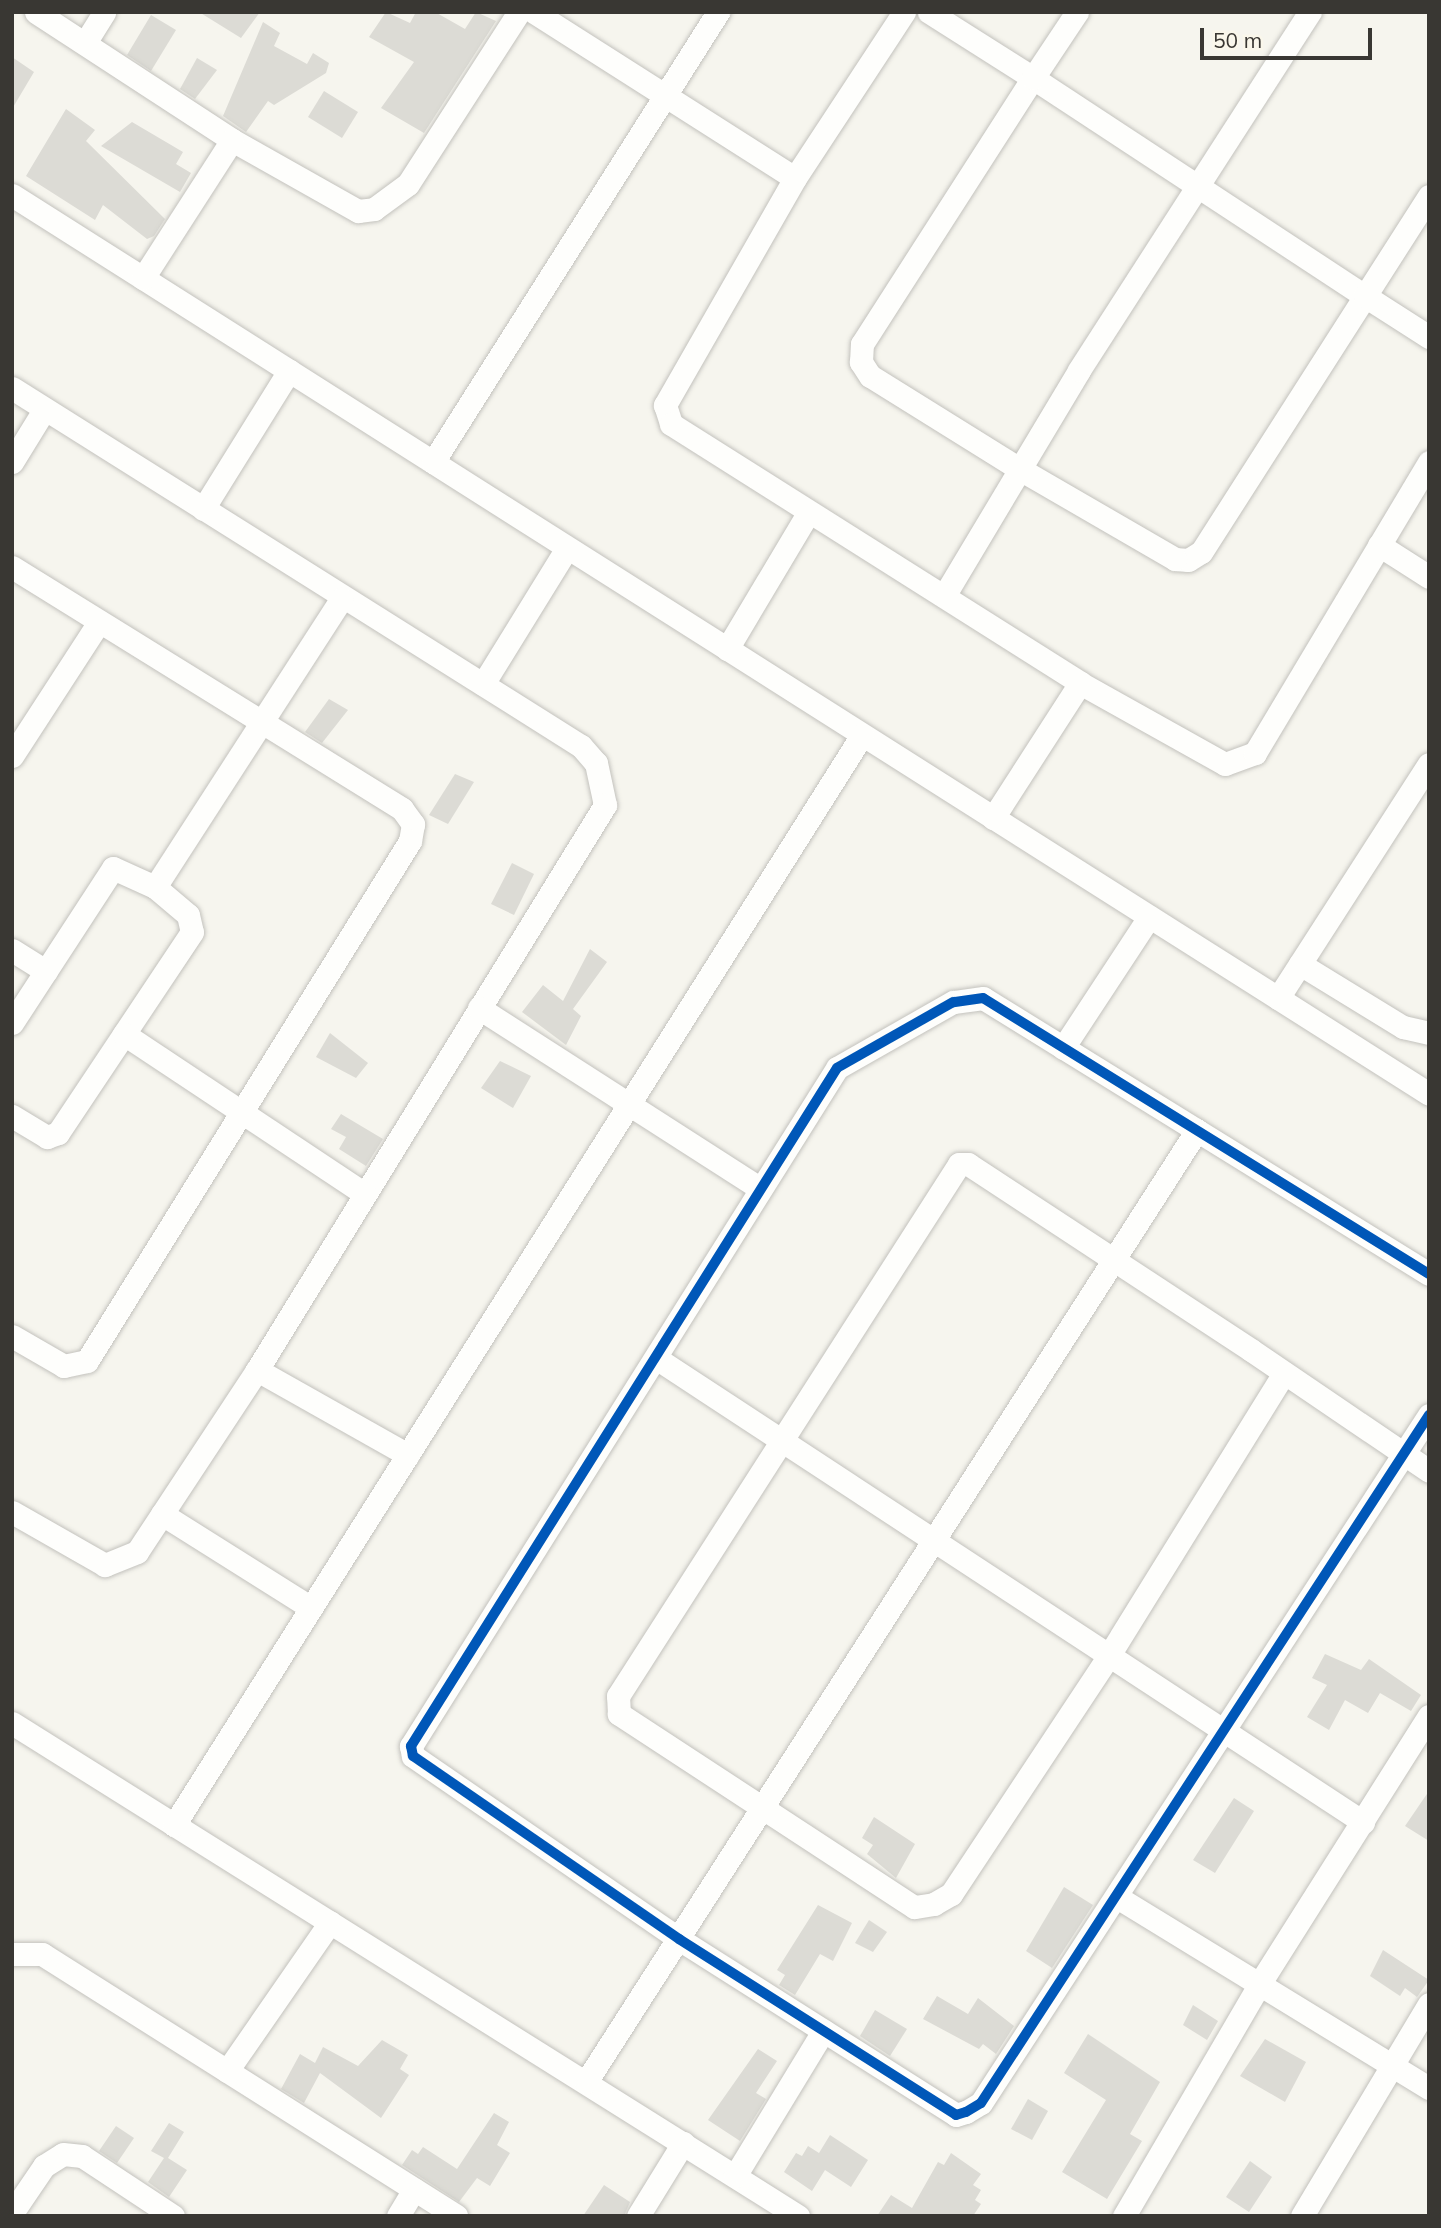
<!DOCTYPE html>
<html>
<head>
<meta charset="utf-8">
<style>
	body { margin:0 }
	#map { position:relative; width:1441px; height:2228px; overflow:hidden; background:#f6f5ee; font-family:Mulish,sans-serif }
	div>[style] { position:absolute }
	.building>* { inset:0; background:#dcdbd5 }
	.roads { filter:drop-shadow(0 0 2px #c3c2bd) drop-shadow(0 0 2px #c3c2bd) }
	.minor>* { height:23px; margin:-11.5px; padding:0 11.5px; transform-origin:11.5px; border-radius:11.5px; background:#fefefc }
	.cycleway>* { height:10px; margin:-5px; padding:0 5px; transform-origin:5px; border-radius:5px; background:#0057b8 }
	span { translate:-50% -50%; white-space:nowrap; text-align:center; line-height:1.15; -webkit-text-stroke:5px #faf7eb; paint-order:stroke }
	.frame { position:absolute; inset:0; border:14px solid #393733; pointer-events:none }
	.scale { position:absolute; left:1200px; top:28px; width:172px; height:32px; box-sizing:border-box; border:4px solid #393733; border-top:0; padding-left:9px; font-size:21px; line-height:24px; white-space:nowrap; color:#393733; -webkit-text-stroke:5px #faf7eb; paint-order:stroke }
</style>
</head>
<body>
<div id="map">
	<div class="building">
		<div style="clip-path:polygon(199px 12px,260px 12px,241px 38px)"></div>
		<div style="clip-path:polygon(386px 12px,410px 23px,416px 12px,435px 12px,465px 29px,476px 12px,496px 21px,424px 133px,381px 108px,414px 62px,369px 37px)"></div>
		<div style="clip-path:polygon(151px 15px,176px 30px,151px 71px,127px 55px)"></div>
		<div style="clip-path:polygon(263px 22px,280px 33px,274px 46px,307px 64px,313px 53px,329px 63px,326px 73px,274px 105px,268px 101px,246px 132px,223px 116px)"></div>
		<div style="clip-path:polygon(12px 57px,34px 72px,12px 109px)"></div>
		<div style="clip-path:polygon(197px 58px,217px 70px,195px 99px,180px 89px)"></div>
		<div style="clip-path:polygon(324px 91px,358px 112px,342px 138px,308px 117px)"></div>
		<div style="clip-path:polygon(66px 109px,95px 130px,86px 141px,165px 219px,154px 236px,147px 239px,103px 205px,95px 220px,26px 176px)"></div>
		<div style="clip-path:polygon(132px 122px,183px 152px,176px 164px,191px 173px,180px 192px,101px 146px)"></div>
		<div style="clip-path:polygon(329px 699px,348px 710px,322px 743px,305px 732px)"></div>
		<div style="clip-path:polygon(455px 774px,474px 782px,448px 824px,429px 815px)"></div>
		<div style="clip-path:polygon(512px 863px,534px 874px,514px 915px,491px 904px)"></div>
		<div style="clip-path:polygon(590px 949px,607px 962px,573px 1009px,581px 1016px,566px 1045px,522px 1012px,543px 985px,563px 1001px)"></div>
		<div style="clip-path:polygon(330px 1033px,368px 1063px,356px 1078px,316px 1057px)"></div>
		<div style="clip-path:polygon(500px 1061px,531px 1076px,513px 1108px,481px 1088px)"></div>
		<div style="clip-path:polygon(341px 1114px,383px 1139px,366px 1166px,339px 1149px,346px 1137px,331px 1129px)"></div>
		<div style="clip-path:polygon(1325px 1654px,1361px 1670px,1369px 1659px,1421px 1695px,1411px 1711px,1380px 1693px,1368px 1713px,1345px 1700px,1329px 1730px,1307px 1717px,1327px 1685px,1312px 1678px)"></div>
		<div style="clip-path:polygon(1429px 1791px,1429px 1841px,1405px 1826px)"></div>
		<div style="clip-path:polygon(1234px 1798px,1254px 1811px,1215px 1873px,1193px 1860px)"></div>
		<div style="clip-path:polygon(874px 1817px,915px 1844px,896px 1878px,867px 1854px,873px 1845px,862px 1838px)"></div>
		<div style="clip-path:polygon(1064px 1887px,1093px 1905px,1052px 1968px,1026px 1951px)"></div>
		<div style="clip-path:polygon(818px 1905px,852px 1923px,833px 1961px,820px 1954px,795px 1995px,779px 1985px,785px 1975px,777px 1970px)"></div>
		<div style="clip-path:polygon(869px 1920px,887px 1932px,873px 1952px,855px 1943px)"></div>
		<div style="clip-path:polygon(1383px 1950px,1429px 1980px,1417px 1997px,1405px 1988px,1400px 1996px,1370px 1976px)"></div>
		<div style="clip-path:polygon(937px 1996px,968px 2014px,978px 1998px,1014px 2026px,996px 2054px,983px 2044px,979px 2049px,923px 2019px)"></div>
		<div style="clip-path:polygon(1193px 2005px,1218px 2021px,1207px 2040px,1183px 2025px)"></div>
		<div style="clip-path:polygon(875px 2010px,907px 2029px,890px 2056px,860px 2036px)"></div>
		<div style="clip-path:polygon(1088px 2034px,1160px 2082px,1130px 2134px,1142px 2141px,1107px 2199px,1062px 2172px,1106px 2100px,1064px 2073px)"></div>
		<div style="clip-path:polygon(1265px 2039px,1306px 2062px,1285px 2102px,1240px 2076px)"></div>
		<div style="clip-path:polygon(382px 2040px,408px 2055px,400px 2069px,409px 2075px,381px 2118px,320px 2073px,304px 2103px,281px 2089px,300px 2054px,315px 2063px,323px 2047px,358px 2066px)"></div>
		<div style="clip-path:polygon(758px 2049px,777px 2061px,756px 2093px,766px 2099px,740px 2141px,708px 2120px)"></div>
		<div style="clip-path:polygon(1028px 2099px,1048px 2111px,1032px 2140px,1011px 2129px)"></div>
		<div style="clip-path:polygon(494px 2113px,509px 2122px,497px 2145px,510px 2153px,490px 2186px,477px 2178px,459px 2202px,402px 2165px,412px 2150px,418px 2154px,423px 2147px,457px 2169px)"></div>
		<div style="clip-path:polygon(169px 2123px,184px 2132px,168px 2158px,187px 2170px,169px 2197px,148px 2182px,164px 2158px,151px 2151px)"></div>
		<div style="clip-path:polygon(116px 2126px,134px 2138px,117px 2163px,99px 2151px)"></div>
		<div style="clip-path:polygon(830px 2135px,868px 2160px,851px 2187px,825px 2170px,812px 2191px,784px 2172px,796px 2153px,802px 2156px,808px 2146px,819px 2153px)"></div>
		<div style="clip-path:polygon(951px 2153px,981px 2174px,973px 2185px,981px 2190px,975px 2200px,981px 2204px,973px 2216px,877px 2216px,891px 2195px,912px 2208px,938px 2162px,944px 2165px)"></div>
		<div style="clip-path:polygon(1250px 2161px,1272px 2177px,1249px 2212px,1226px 2197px)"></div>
		<div style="clip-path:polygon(604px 2185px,630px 2202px,624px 2216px,583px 2216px)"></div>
	</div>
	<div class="roads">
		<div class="minor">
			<div style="left:36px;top:12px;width:234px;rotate:33.1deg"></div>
			<div style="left:232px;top:140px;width:145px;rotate:29.4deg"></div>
			<div style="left:358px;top:211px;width:16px;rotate:-7deg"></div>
			<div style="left:374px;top:209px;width:42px;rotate:-36.3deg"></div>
			<div style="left:408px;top:184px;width:205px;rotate:-57.2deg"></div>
			<div style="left:534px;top:12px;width:309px;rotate:32.5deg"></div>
			<div style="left:904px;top:12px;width:199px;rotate:123.3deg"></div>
			<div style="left:795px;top:178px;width:262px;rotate:119.8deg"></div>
			<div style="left:665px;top:405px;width:20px;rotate:72deg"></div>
			<div style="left:671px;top:424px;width:484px;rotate:32.3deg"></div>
			<div style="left:1080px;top:683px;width:166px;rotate:29.2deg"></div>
			<div style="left:1225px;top:764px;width:32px;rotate:-20deg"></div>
			<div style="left:1255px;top:753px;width:339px;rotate:-59.1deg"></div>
			<div style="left:929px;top:12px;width:123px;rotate:32.4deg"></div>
			<div style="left:1033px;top:78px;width:397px;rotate:33.3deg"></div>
			<div style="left:1365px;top:296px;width:304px;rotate:122.6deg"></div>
			<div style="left:1201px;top:552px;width:15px;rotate:148deg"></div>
			<div style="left:1188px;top:560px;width:13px;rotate:-176deg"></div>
			<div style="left:1175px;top:559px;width:181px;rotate:-149.9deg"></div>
			<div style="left:1018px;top:468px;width:174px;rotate:-148.1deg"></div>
			<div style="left:870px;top:376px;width:17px;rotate:-123deg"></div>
			<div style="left:861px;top:362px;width:18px;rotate:-87deg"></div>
			<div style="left:862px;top:344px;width:316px;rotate:-57.3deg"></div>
			<div style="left:1033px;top:78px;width:79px;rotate:-56.3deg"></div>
			<div style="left:85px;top:43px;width:36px;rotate:-58deg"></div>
			<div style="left:12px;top:195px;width:1678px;rotate:32.39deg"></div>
			<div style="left:1429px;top:196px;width:119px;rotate:122.6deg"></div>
			<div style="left:1365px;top:296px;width:76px;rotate:32.6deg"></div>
			<div style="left:143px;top:278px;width:164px;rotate:-57.2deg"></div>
			<div style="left:12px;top:388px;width:672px;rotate:32.18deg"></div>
			<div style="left:581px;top:746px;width:23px;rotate:49deg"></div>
			<div style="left:596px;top:763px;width:43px;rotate:77.9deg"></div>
			<div style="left:605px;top:805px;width:664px;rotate:121.63deg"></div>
			<div style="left:257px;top:1370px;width:218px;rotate:123.4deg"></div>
			<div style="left:137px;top:1552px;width:35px;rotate:158deg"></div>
			<div style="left:105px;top:1565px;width:107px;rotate:-150.3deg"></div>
			<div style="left:12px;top:462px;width:61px;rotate:-58.4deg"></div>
			<div style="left:433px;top:462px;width:533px;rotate:-57.65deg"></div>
			<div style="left:203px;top:509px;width:163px;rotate:-58.1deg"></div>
			<div style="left:1379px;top:545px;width:59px;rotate:32.6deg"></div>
			<div style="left:12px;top:567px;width:459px;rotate:31.8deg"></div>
			<div style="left:402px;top:809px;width:19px;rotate:54deg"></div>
			<div style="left:413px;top:824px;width:17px;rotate:100deg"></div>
			<div style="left:410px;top:841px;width:612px;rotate:121.85deg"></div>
			<div style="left:87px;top:1361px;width:24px;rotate:168deg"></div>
			<div style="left:64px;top:1366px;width:60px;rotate:-150deg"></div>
			<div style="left:944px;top:596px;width:263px;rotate:-59.1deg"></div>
			<div style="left:1079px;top:370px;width:426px;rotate:-57.2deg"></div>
			<div style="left:727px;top:649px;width:158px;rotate:-59.2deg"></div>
			<div style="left:483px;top:684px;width:160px;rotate:-58.3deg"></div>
			<div style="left:12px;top:756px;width:160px;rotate:-57deg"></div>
			<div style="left:993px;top:818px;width:161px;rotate:-57.2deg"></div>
			<div style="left:155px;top:887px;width:343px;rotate:-57.1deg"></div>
			<div style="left:12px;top:950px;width:40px;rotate:32deg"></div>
			<div style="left:1300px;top:964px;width:121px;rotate:31.5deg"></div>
			<div style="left:1403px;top:1027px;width:27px;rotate:13deg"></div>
			<div style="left:1278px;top:998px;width:278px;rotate:-57.2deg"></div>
			<div style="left:479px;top:1008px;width:333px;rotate:32.7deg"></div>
			<div style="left:12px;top:1023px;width:185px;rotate:-56.9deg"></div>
			<div style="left:113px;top:868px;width:46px;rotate:24.3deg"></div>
			<div style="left:155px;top:887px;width:43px;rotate:40.3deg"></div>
			<div style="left:188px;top:915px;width:17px;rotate:77deg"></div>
			<div style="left:192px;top:932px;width:242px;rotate:123.7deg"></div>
			<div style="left:58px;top:1133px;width:12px;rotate:160deg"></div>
			<div style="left:47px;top:1137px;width:41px;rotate:-149deg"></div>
			<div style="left:124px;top:1034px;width:289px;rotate:33.6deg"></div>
			<div style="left:1063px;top:1048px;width:157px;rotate:-56.7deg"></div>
			<div style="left:1429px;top:1274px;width:524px;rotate:-148.25deg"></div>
			<div style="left:983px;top:998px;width:30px;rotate:172deg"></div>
			<div style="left:953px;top:1002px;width:133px;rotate:150.4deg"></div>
			<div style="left:837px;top:1068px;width:801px;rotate:122.14deg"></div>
			<div style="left:411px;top:1746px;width:10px;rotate:79deg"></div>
			<div style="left:413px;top:1756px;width:323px;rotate:34.5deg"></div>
			<div style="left:679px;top:1939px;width:328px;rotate:32.4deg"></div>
			<div style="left:956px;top:2115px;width:10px;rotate:-17deg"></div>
			<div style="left:966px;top:2112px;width:17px;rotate:-31deg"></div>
			<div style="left:981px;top:2103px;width:821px;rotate:-56.93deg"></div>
			<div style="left:656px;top:1358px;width:846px;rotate:33.28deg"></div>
			<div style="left:257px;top:1370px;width:173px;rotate:29.4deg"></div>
			<div style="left:1284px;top:1373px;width:331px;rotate:121.8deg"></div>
			<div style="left:1110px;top:1654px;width:288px;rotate:123.5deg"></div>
			<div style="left:951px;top:1894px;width:20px;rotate:150deg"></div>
			<div style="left:934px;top:1904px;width:20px;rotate:171deg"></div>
			<div style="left:914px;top:1907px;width:353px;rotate:-146.8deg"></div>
			<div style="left:619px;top:1714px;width:18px;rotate:-93deg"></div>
			<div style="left:618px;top:1696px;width:632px;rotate:-57.34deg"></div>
			<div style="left:959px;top:1164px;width:9px"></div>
			<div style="left:968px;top:1164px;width:339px;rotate:33.3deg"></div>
			<div style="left:1251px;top:1350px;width:215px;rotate:34.2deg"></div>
			<div style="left:162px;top:1514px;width:176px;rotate:32.2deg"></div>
			<div style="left:12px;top:1723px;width:928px;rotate:32.1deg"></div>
			<div style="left:174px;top:1825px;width:1289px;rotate:-57.74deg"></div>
			<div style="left:1117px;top:1897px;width:366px;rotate:31.5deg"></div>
			<div style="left:12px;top:1954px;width:30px"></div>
			<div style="left:42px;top:1954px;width:490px;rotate:32.3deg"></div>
			<div style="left:227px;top:2071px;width:181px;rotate:-55.3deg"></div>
			<div style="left:586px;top:2082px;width:1131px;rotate:-57.31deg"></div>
			<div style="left:735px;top:2176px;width:170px;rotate:-58.7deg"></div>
			<div style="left:12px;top:2213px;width:57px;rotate:-55.8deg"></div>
			<div style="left:44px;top:2166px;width:22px;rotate:-32deg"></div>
			<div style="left:63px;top:2154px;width:19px;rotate:6deg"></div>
			<div style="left:82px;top:2156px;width:109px;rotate:33.4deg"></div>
			<div style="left:398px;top:2216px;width:31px;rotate:-59deg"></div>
			<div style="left:638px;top:2216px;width:86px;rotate:-58.3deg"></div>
			<div style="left:1124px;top:2216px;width:270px;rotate:-59.7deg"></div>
			<div style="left:1260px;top:1983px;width:316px;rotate:-57.7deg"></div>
			<div style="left:1302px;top:2216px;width:247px;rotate:-59.1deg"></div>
		</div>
	</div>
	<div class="cycleway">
		<div style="left:1429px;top:1274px;width:524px;rotate:-148.25deg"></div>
		<div style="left:983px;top:998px;width:30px;rotate:172deg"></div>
		<div style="left:953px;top:1002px;width:133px;rotate:150.4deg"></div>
		<div style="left:837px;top:1068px;width:801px;rotate:122.14deg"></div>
		<div style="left:411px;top:1746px;width:10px;rotate:79deg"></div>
		<div style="left:413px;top:1756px;width:323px;rotate:34.5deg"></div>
		<div style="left:679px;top:1939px;width:328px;rotate:32.4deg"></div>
		<div style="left:956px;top:2115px;width:10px;rotate:-17deg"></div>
		<div style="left:966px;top:2112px;width:17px;rotate:-31deg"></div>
		<div style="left:981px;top:2103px;width:821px;rotate:-56.93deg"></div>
	</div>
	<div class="frame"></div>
	<div class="scale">50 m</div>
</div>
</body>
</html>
